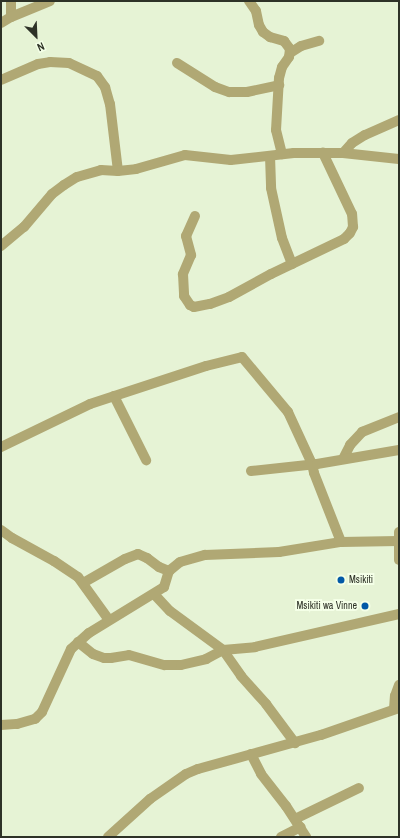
<!DOCTYPE html>
<html>
<head>
<meta charset="utf-8">
<style>
	body { margin:0 }
	#map { position:relative; width:400px; height:838px; overflow:hidden; background:#e6f3d5; font-family:"Archivo Narrow",sans-serif }
	div>[style] { position:absolute }
	.minor>* { height:10px; margin:-5px; padding:0 5px; transform-origin:5px; border-radius:5px; background:#b0a874 }
	.dots>* { width:11px; height:11px; translate:-50% -50%; box-sizing:border-box; border:2px solid #f4ffe7; border-radius:50% }
	span { translate:-50% -50%; white-space:nowrap; text-align:center; line-height:1.15; -webkit-text-stroke:4px #f4ffe7; paint-order:stroke }
	.poi-label { font-size:10px; color:#2e3227 }
	.left { translate:0 -50%; text-align:left }
	.right { translate:-100% -50%; text-align:right }
	.frame { position:absolute; inset:0; border:2px solid #2e3227; pointer-events:none }
	.north { position:absolute; left:16px; top:16px; width:40px; height:40px; -webkit-text-stroke:3px #f4ffe7; paint-order:stroke; rotate:156deg; font-size:11px; font-weight:700; line-height:16px; text-align:center; color:#2e3227 }
	.north::after { content:''; display:block; margin:auto; width:14px; height:18px; background:#2e3227; clip-path:polygon(50% 0,100% 100%,50% 72%,0 100%) }
</style>
</head>
<body>
<div id="map">
	<div class="minor">
		<div style="left:11px;top:1px;width:16px;rotate:90deg"></div>
		<div style="left:249px;top:1px;width:12px;rotate:55deg"></div>
		<div style="left:256px;top:11px;width:14px;rotate:78deg"></div>
		<div style="left:259px;top:25px;width:8px;rotate:60deg"></div>
		<div style="left:263px;top:32px;width:9px;rotate:36deg"></div>
		<div style="left:270px;top:37px;width:15px;rotate:16deg"></div>
		<div style="left:284px;top:41px;width:10px;rotate:53deg"></div>
		<div style="left:290px;top:49px;width:8px;rotate:97deg"></div>
		<div style="left:289px;top:57px;width:12px;rotate:125deg"></div>
		<div style="left:282px;top:67px;width:11px;rotate:105deg"></div>
		<div style="left:279px;top:78px;width:52px;rotate:93.3deg"></div>
		<div style="left:276px;top:130px;width:25px;rotate:76deg"></div>
		<div style="left:1px;top:23px;width:12px;rotate:-31deg"></div>
		<div style="left:11px;top:17px;width:42px;rotate:-22.3deg"></div>
		<div style="left:290px;top:53px;width:13px;rotate:-32deg"></div>
		<div style="left:301px;top:46px;width:19px;rotate:-16deg"></div>
		<div style="left:177px;top:63px;width:45px;rotate:32.3deg"></div>
		<div style="left:215px;top:87px;width:15px;rotate:20deg"></div>
		<div style="left:229px;top:92px;width:18px"></div>
		<div style="left:247px;top:92px;width:33px;rotate:-12deg"></div>
		<div style="left:1px;top:80px;width:40px;rotate:-23.4deg"></div>
		<div style="left:38px;top:64px;width:12px;rotate:-9deg"></div>
		<div style="left:50px;top:62px;width:19px;rotate:3deg"></div>
		<div style="left:69px;top:63px;width:31px;rotate:25deg"></div>
		<div style="left:97px;top:76px;width:14px;rotate:54deg"></div>
		<div style="left:105px;top:87px;width:18px;rotate:74deg"></div>
		<div style="left:110px;top:104px;width:67px;rotate:83.2deg"></div>
		<div style="left:343px;top:153px;width:13px;rotate:-48deg"></div>
		<div style="left:352px;top:143px;width:15px;rotate:-32deg"></div>
		<div style="left:365px;top:135px;width:37px;rotate:-24deg"></div>
		<div style="left:270px;top:156px;width:32px;rotate:88deg"></div>
		<div style="left:271px;top:188px;width:51px;rotate:77.6deg"></div>
		<div style="left:282px;top:238px;width:28px;rotate:69deg"></div>
		<div style="left:195px;top:216px;width:22px;rotate:114deg"></div>
		<div style="left:186px;top:236px;width:20px;rotate:75deg"></div>
		<div style="left:191px;top:255px;width:21px;rotate:113deg"></div>
		<div style="left:183px;top:274px;width:22px;rotate:87deg"></div>
		<div style="left:184px;top:296px;width:11px;rotate:56deg"></div>
		<div style="left:190px;top:305px;width:4px;rotate:27deg"></div>
		<div style="left:194px;top:307px;width:16px;rotate:-11deg"></div>
		<div style="left:210px;top:304px;width:20px;rotate:-20deg"></div>
		<div style="left:229px;top:297px;width:48px;rotate:-28.7deg"></div>
		<div style="left:271px;top:274px;width:81px;rotate:-25.6deg"></div>
		<div style="left:344px;top:239px;width:8px;rotate:-45deg"></div>
		<div style="left:350px;top:233px;width:7px;rotate:-63deg"></div>
		<div style="left:353px;top:227px;width:13px;rotate:-94deg"></div>
		<div style="left:352px;top:214px;width:68px;rotate:-115.4deg"></div>
		<div style="left:1px;top:246px;width:30px;rotate:-40deg"></div>
		<div style="left:24px;top:227px;width:43px;rotate:-49.7deg"></div>
		<div style="left:52px;top:194px;width:15px;rotate:-37deg"></div>
		<div style="left:64px;top:185px;width:15px;rotate:-32deg"></div>
		<div style="left:77px;top:177px;width:25px;rotate:-16deg"></div>
		<div style="left:101px;top:170px;width:17px;rotate:3deg"></div>
		<div style="left:118px;top:171px;width:18px;rotate:-6deg"></div>
		<div style="left:136px;top:169px;width:51px;rotate:-15.9deg"></div>
		<div style="left:185px;top:155px;width:46px;rotate:6.2deg"></div>
		<div style="left:231px;top:160px;width:63px;rotate:-6.3deg"></div>
		<div style="left:294px;top:153px;width:49px"></div>
		<div style="left:343px;top:153px;width:56px;rotate:6.1deg"></div>
		<div style="left:114px;top:396px;width:72px;rotate:63.4deg"></div>
		<div style="left:1px;top:447px;width:99px;rotate:-25.8deg"></div>
		<div style="left:90px;top:404px;width:122px;rotate:-18.1deg"></div>
		<div style="left:206px;top:366px;width:37px;rotate:-14deg"></div>
		<div style="left:242px;top:357px;width:72px;rotate:50.1deg"></div>
		<div style="left:288px;top:412px;width:57px;rotate:65.2deg"></div>
		<div style="left:312px;top:464px;width:9px;rotate:77deg"></div>
		<div style="left:314px;top:473px;width:74px;rotate:68.6deg"></div>
		<div style="left:343px;top:459px;width:16px;rotate:-63deg"></div>
		<div style="left:350px;top:445px;width:18px;rotate:-47deg"></div>
		<div style="left:362px;top:432px;width:40px;rotate:-22deg"></div>
		<div style="left:251px;top:471px;width:66px;rotate:-6.1deg"></div>
		<div style="left:317px;top:464px;width:83px;rotate:-9.7deg"></div>
		<div style="left:1px;top:530px;width:14px;rotate:36deg"></div>
		<div style="left:12px;top:538px;width:48px;rotate:28.7deg"></div>
		<div style="left:54px;top:561px;width:29px;rotate:34deg"></div>
		<div style="left:78px;top:577px;width:53px;rotate:54.2deg"></div>
		<div style="left:399px;top:532px;width:28px;rotate:90deg"></div>
		<div style="left:83px;top:583px;width:48px;rotate:-29.7deg"></div>
		<div style="left:125px;top:559px;width:14px;rotate:-21deg"></div>
		<div style="left:138px;top:554px;width:10px;rotate:24deg"></div>
		<div style="left:147px;top:558px;width:15px;rotate:37deg"></div>
		<div style="left:159px;top:567px;width:11px;rotate:22deg"></div>
		<div style="left:154px;top:594px;width:23px;rotate:47deg"></div>
		<div style="left:170px;top:611px;width:66px;rotate:36.3deg"></div>
		<div style="left:223px;top:650px;width:32px;rotate:55deg"></div>
		<div style="left:241px;top:676px;width:38px;rotate:48deg"></div>
		<div style="left:266px;top:704px;width:49px;rotate:53.4deg"></div>
		<div style="left:78px;top:642px;width:19px;rotate:39deg"></div>
		<div style="left:93px;top:654px;width:12px;rotate:20deg"></div>
		<div style="left:104px;top:658px;width:7px"></div>
		<div style="left:111px;top:658px;width:18px;rotate:-9deg"></div>
		<div style="left:129px;top:655px;width:37px;rotate:16deg"></div>
		<div style="left:165px;top:665px;width:16px"></div>
		<div style="left:181px;top:665px;width:26px;rotate:-13deg"></div>
		<div style="left:206px;top:659px;width:19px;rotate:-28deg"></div>
		<div style="left:223px;top:650px;width:32px;rotate:-5deg"></div>
		<div style="left:255px;top:647px;width:148px;rotate:-12.9deg"></div>
		<div style="left:394px;top:709px;width:13px;rotate:-86deg"></div>
		<div style="left:395px;top:696px;width:12px;rotate:-70deg"></div>
		<div style="left:1px;top:725px;width:16px;rotate:-4deg"></div>
		<div style="left:17px;top:724px;width:19px;rotate:-16deg"></div>
		<div style="left:35px;top:719px;width:10px;rotate:-45deg"></div>
		<div style="left:42px;top:712px;width:69px;rotate:-65.3deg"></div>
		<div style="left:71px;top:649px;width:24px;rotate:-42deg"></div>
		<div style="left:89px;top:633px;width:88px;rotate:-31.5deg"></div>
		<div style="left:164px;top:587px;width:17px;rotate:-73deg"></div>
		<div style="left:169px;top:571px;width:14px;rotate:-39deg"></div>
		<div style="left:180px;top:562px;width:26px;rotate:-16deg"></div>
		<div style="left:205px;top:555px;width:74px;rotate:-2.3deg"></div>
		<div style="left:279px;top:552px;width:63px;rotate:-9.2deg"></div>
		<div style="left:341px;top:542px;width:57px;rotate:-1deg"></div>
		<div style="left:251px;top:754px;width:22px;rotate:63deg"></div>
		<div style="left:261px;top:774px;width:41px;rotate:52deg"></div>
		<div style="left:286px;top:806px;width:37px;rotate:57deg"></div>
		<div style="left:295px;top:819px;width:71px;rotate:-25.8deg"></div>
		<div style="left:108px;top:837px;width:57px;rotate:-42.1deg"></div>
		<div style="left:150px;top:799px;width:44px;rotate:-34.8deg"></div>
		<div style="left:186px;top:774px;width:13px;rotate:-23deg"></div>
		<div style="left:198px;top:769px;width:128px;rotate:-15.5deg"></div>
		<div style="left:321px;top:735px;width:83px;rotate:-19.1deg"></div>
		<div style="left:281px;top:837px;width:22px;rotate:-27deg"></div>
	</div>
	<div class="dots">
		<div style="left:341px;top:580px;background:#0259a7"></div>
		<div style="left:365px;top:606px;background:#0259a7"></div>
	</div>
	<div class="poi-label">
		<span class="left" style="left:349px;top:580px">Msikiti</span>
		<span class="right" style="left:357px;top:606px">Msikiti wa Vinne</span>
	</div>
	<div class="frame"></div>
	<div class="north">N</div>
</div>
</body>
</html>
